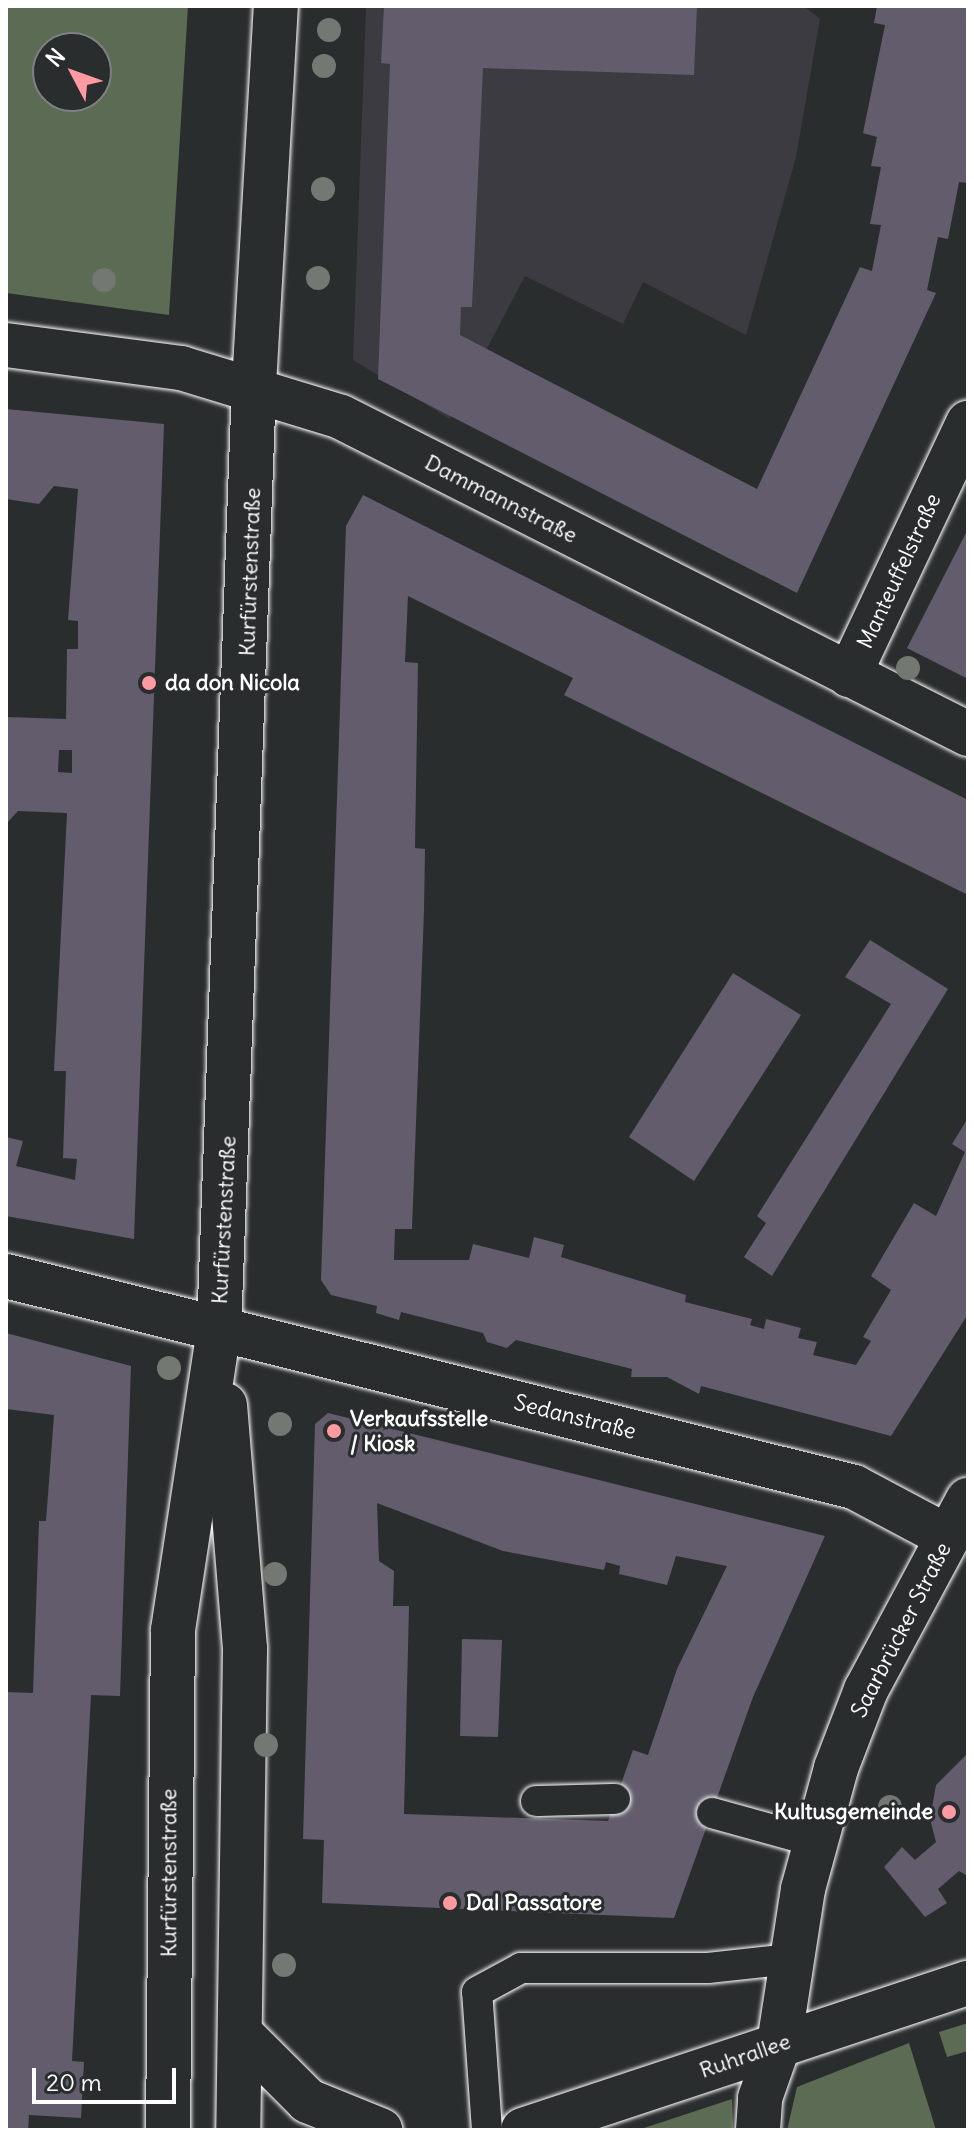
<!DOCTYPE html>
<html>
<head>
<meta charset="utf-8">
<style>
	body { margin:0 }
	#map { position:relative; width:974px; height:2136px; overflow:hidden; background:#2a2d2e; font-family:Delius,sans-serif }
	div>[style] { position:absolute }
	.built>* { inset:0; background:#3b3b41 }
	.green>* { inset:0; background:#5c6b53 }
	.building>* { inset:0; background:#625c6d }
	.roads { filter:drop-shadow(0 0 2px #fff) drop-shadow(0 0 2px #fff) }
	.lane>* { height:30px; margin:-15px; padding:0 15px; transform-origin:15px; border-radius:15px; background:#2a2d2e }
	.street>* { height:44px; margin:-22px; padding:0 22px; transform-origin:22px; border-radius:22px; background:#2a2d2e }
	.secondary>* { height:44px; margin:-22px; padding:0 22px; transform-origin:22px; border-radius:22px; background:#2a2d2e }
	.trees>* { width:24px; height:24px; margin:-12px; border-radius:50%; background:#737872 }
	.dots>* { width:22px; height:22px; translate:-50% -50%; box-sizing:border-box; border:4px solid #2a2d2e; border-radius:50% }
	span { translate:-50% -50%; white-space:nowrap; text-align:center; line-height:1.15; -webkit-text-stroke:6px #2a2d2e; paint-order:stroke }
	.street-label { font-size:22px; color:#fff }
	.poi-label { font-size:22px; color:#fff; font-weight:700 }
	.left { translate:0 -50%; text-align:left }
	.right { translate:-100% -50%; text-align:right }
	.frame { position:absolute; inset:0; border:8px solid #fff; pointer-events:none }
	.north { position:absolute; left:32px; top:32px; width:80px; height:80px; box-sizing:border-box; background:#2a2d2e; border:2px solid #7f8182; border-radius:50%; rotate:311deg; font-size:22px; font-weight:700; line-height:32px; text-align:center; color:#fff }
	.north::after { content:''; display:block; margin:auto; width:28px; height:36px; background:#ff9aa2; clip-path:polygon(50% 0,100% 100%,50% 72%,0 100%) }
	.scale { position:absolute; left:32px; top:2068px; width:144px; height:36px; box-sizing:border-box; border:4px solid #fff; border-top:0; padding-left:10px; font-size:24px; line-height:28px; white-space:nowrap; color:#fff; -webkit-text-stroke:6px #2a2d2e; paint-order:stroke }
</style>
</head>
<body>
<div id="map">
	<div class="built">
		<div style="clip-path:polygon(366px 6px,804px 6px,820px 19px,796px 157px,746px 335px,643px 282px,623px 324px,525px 276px,450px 419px,353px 360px)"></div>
	</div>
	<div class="green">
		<div style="clip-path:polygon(evenodd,6px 6px,188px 6px,169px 315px,6px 293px,6px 6px,48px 48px,96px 48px,96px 96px,48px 96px,48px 48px)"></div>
		<div style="clip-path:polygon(968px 2023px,968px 2051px,947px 2057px,939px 2032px)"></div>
		<div style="clip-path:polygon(909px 2043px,936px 2130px,787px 2130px,797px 2087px)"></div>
		<div style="clip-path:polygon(732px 2099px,733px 2130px,638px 2130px)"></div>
	</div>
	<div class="building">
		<div style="clip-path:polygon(384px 6px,697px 6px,694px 75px,483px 68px,472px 307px,461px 307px,460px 335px,757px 489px,860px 267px,872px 271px,881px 225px,870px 224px,881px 167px,871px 166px,877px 137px,863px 133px,885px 25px,874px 23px,877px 6px,968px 6px,968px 183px,959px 182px,948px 239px,938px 237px,927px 290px,936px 293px,797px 593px,378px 379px,390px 64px,381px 63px)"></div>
		<div style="clip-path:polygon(evenodd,6px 409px,164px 424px,134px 1239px,6px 1216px,6px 1137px,23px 1141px,16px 1166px,75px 1180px,77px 1159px,63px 1158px,66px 1071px,54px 1071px,67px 813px,18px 811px,6px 824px,6px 717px,66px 719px,67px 649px,78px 649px,78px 621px,68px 620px,78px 489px,54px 486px,39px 504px,6px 499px,6px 409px,59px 750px,72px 750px,72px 773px,58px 772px,59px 750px)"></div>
		<div style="clip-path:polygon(363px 495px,968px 800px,968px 895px,564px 695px,573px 678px,408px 596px,405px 662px,418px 663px,415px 848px,425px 849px,424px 911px,412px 1229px,395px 1229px,394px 1260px,469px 1260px,473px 1244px,529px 1258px,534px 1237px,564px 1245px,561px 1257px,686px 1295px,685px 1302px,752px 1319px,750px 1325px,764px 1329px,766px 1319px,801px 1328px,798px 1338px,817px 1342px,813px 1355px,856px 1365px,871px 1341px,863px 1337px,891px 1290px,871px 1276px,914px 1203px,936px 1216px,965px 1152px,952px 1144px,968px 1118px,968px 1314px,891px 1436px,701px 1386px,699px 1394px,667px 1377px,631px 1377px,632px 1369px,516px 1340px,507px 1348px,487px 1342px,483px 1333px,401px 1312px,399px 1320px,376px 1313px,377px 1306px,331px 1295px,321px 1280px,346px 526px)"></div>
		<div style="clip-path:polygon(968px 529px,968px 679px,907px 648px)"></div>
		<div style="clip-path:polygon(870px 940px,948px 989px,772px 1276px,744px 1257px,766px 1223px,757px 1216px,891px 1004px,845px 977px)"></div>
		<div style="clip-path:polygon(733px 973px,801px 1015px,694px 1181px,629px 1137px)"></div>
		<div style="clip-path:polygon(6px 1333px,131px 1366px,120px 1696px,91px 1695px,72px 2061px,84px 2062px,81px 2118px,29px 2115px,28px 2130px,6px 2130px,6px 1692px,33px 1693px,39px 1521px,46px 1521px,54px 1415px,6px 1409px)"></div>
		<div style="clip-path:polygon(evenodd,328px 1413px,825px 1536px,753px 1697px,674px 1918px,322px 1903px,324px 1840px,303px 1839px,315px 1424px,328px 1413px,377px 1503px,503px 1551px,604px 1570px,606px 1562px,620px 1566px,619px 1574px,667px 1585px,676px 1556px,727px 1566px,677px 1669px,648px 1755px,633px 1750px,608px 1821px,404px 1814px,409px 1606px,393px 1606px,394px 1571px,379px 1561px,377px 1503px)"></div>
		<div style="clip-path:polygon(462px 1639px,502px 1640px,498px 1737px,460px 1736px)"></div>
		<div style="clip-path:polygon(968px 1753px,968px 1876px,959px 1871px,938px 1889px,947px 1903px,925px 1917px,884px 1867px,902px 1847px,915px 1860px,936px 1842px,930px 1819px,936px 1785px)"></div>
	</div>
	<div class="roads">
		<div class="lane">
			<div style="left:536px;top:1801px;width:79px;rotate:-1.5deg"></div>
			<div style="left:712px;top:1813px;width:105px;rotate:15.5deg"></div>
			<div style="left:487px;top:2130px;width:138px;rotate:-94.1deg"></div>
			<div style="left:477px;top:1992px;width:50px;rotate:-28.6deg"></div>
			<div style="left:521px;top:1968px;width:187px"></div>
			<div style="left:708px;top:1968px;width:83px;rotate:-6.2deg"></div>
		</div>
		<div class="street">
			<div style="left:6px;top:345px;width:177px;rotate:7.5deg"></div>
			<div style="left:181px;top:368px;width:167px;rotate:17deg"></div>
			<div style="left:341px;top:417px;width:703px;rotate:26.82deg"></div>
			<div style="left:849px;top:675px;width:279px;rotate:-64.7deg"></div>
			<div style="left:6px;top:1276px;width:874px;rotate:13.97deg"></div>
			<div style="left:854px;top:1487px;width:106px;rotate:28deg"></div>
			<div style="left:779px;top:2044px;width:157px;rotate:-81.2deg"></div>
			<div style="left:803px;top:1889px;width:125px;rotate:-74.7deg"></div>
			<div style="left:836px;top:1768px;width:84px;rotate:-69deg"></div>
			<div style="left:866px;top:1690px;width:216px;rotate:-61.8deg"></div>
		</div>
		<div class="secondary">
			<div style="left:225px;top:1405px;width:245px;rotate:85.3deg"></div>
			<div style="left:245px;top:1649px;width:481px;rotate:90.8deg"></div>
			<div style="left:241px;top:2034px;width:95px;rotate:45deg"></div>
			<div style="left:308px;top:2101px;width:78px;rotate:21.9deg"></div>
			<div style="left:168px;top:2130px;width:500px;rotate:-89.43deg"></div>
			<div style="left:173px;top:1630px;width:303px;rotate:-81.3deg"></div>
			<div style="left:219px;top:1331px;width:947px;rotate:-87.88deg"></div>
			<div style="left:254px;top:385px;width:380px;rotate:-86.7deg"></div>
			<div style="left:523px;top:2130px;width:469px;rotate:-18.3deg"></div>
			<div style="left:758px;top:2130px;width:32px;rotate:-86deg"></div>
			<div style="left:760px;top:2098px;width:57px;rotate:-70.6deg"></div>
		</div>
	</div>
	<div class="trees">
		<div style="left:329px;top:30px"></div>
		<div style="left:324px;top:66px"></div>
		<div style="left:323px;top:189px"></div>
		<div style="left:318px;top:278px"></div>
		<div style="left:104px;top:280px"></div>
		<div style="left:908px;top:668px"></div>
		<div style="left:169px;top:1368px"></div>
		<div style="left:280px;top:1424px"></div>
		<div style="left:275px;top:1574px"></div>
		<div style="left:266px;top:1745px"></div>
		<div style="left:890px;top:1807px"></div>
		<div style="left:284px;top:1965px"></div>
	</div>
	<div class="dots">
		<div style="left:149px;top:683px;background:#ff9aa2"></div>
		<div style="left:334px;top:1431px;background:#ff9aa2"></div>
		<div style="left:949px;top:1812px;background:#ff9aa2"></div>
		<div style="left:450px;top:1903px;background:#ff9aa2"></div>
	</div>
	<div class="street-label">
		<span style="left:501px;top:499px;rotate:27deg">Dammannstraße</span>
		<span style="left:899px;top:571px;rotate:-65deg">Manteuffelstraße</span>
		<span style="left:250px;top:572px;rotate:-88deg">Kurfürstenstraße</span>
		<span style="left:224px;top:1220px;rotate:-87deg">Kurfürstenstraße</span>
		<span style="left:575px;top:1417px;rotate:14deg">Sedanstraße</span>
		<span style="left:901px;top:1630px;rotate:-63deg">Saarbrücker Straße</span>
		<span style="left:169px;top:1873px;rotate:-90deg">Kurfürstenstraße</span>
		<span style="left:745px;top:2056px;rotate:-19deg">Ruhrallee</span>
	</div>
	<div class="poi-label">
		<span class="left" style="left:165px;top:683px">da don Nicola</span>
		<span class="left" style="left:350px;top:1431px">Verkaufsstelle<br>/ Kiosk</span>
		<span class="right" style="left:933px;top:1812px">Kultusgemeinde</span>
		<span class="left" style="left:466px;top:1903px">Dal Passatore</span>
	</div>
	<div class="frame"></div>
	<div class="north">N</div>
	<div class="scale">20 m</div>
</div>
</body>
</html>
